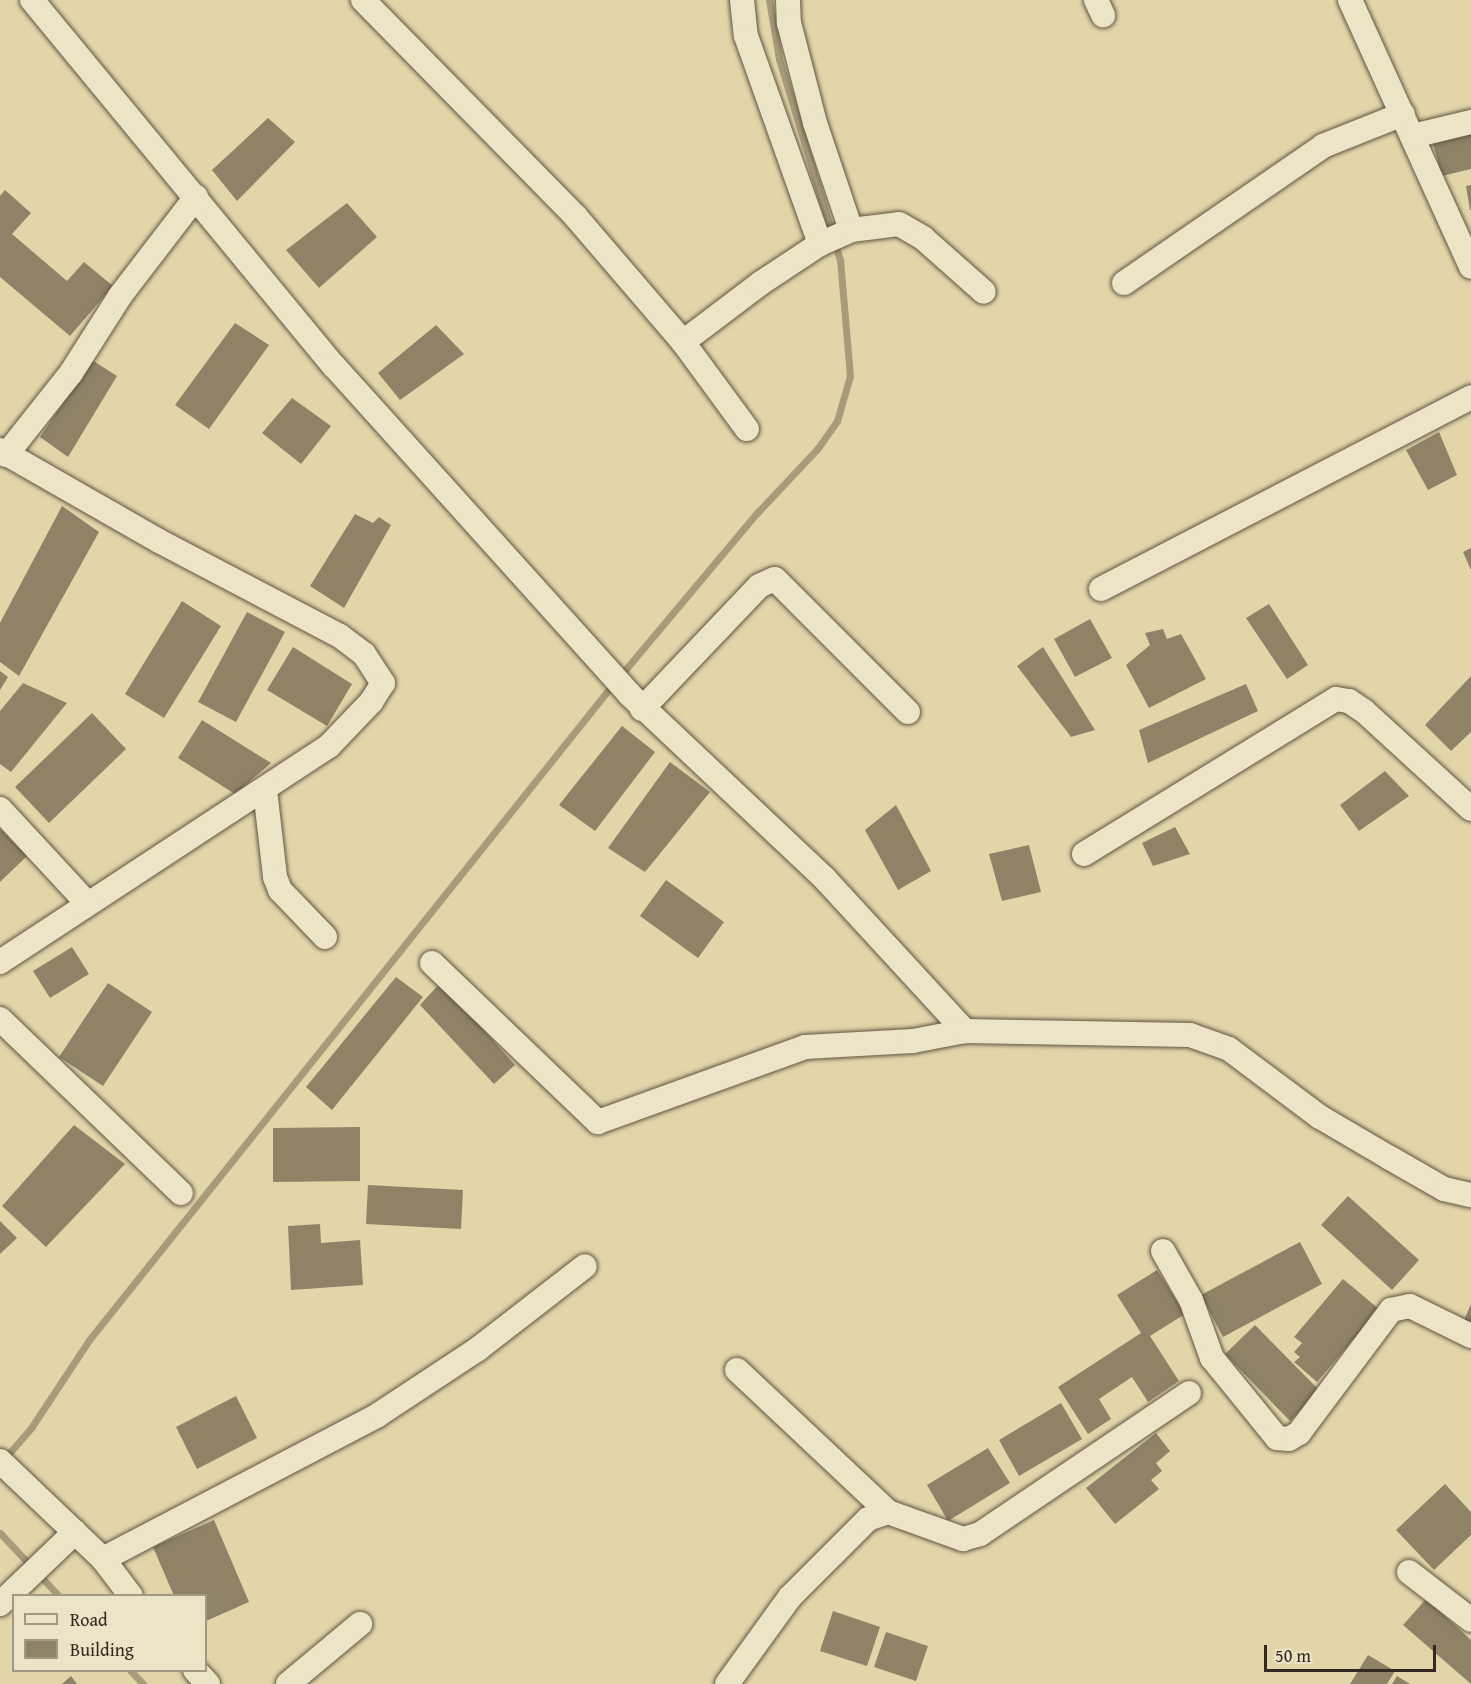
<!DOCTYPE html>
<html>
<head>
<meta charset="utf-8">
<style>
	body { margin:0 }
	#map { position:relative; width:1471px; height:1684px; overflow:hidden; background:#e2d6a9; font-family:"Gentium Book Plus",serif }
	div>[style] { position:absolute }
	.stream>* { height:7px; margin:-3.5px; padding:0 3.5px; transform-origin:3.5px; border-radius:3.5px; background:#a79b7a }
	.building>* { inset:0; background:#8e8367 }
	.roads { filter:drop-shadow(0 0 2px #605442) drop-shadow(0 0 2px #605442) }
	.minor>* { height:24px; margin:-12px; padding:0 12px; transform-origin:12px; border-radius:12px; background:#ece4c7 }
	span { translate:-50% -50%; white-space:nowrap; text-align:center; line-height:1.15; -webkit-text-stroke:5px #ece4c7; paint-order:stroke }
	.legend { position:absolute; left:12px; top:1594px; width:195px; height:78px; box-sizing:border-box; background:#ece4c7; border:2px solid #a29984; margin:0; padding:8px 10px; list-style:none; font-size:18px; color:#342920 }
	.legend li { display:flex; align-items:center; gap:12px; height:30px }
	.legend b { width:30px; border:2px solid #a29984 }
	.scale { position:absolute; left:1264px; top:1645px; width:172px; height:27px; box-sizing:border-box; border:3px solid #342920; border-top:0; padding-left:8px; font-size:18px; line-height:21px; white-space:nowrap; color:#342920; -webkit-text-stroke:4px #ece4c7; paint-order:stroke }
</style>
</head>
<body>
<div id="map">
	<div class="stream">
		<div style="left:620px;top:676px;width:213px;rotate:-50deg"></div>
		<div style="left:757px;top:513px;width:89px;rotate:-46.8deg"></div>
		<div style="left:818px;top:448px;width:33px;rotate:-55deg"></div>
		<div style="left:837px;top:421px;width:47px;rotate:-73.9deg"></div>
		<div style="left:850px;top:376px;width:116px;rotate:-94.9deg"></div>
		<div style="left:840px;top:260px;width:210px;rotate:-106.9deg"></div>
		<div style="left:779px;top:59px;width:60px;rotate:-99.6deg"></div>
		<div style="left:5px;top:1458px;width:40px;rotate:-49deg"></div>
		<div style="left:31px;top:1428px;width:105px;rotate:-56.6deg"></div>
		<div style="left:89px;top:1340px;width:840px;rotate:-51.38deg"></div>
		<div style="left:0;top:1533px;width:86px;rotate:46.9deg"></div>
		<div style="left:130px;top:1670px;width:19px;rotate:47deg"></div>
	</div>
	<div class="building">
		<div style="clip-path:polygon(268px 118px,295px 142px,237px 201px,212px 170px)"></div>
		<div style="clip-path:polygon(1471px 134px,1471px 169px,1442px 176px,1433px 143px)"></div>
		<div style="clip-path:polygon(1471px 185px,1471px 210px,1470px 210px,1466px 186px)"></div>
		<div style="clip-path:polygon(5px 190px,31px 213px,12px 234px,67px 281px,84px 262px,113px 286px,70px 336px,0 277px,0 196px)"></div>
		<div style="clip-path:polygon(347px 203px,377px 237px,319px 288px,286px 250px)"></div>
		<div style="clip-path:polygon(235px 323px,269px 345px,209px 429px,175px 405px)"></div>
		<div style="clip-path:polygon(436px 325px,464px 354px,400px 400px,378px 373px)"></div>
		<div style="clip-path:polygon(92px 360px,117px 376px,68px 457px,40px 437px)"></div>
		<div style="clip-path:polygon(292px 398px,331px 426px,301px 464px,262px 433px)"></div>
		<div style="clip-path:polygon(1439px 432px,1457px 475px,1428px 490px,1406px 450px)"></div>
		<div style="clip-path:polygon(62px 506px,99px 532px,19px 676px,0 662px,0 623px)"></div>
		<div style="clip-path:polygon(355px 514px,373px 523px,379px 517px,391px 525px,344px 608px,310px 586px)"></div>
		<div style="clip-path:polygon(1471px 548px,1471px 570px,1463px 552px)"></div>
		<div style="clip-path:polygon(182px 601px,221px 626px,164px 718px,125px 694px)"></div>
		<div style="clip-path:polygon(1269px 604px,1308px 665px,1287px 679px,1246px 618px)"></div>
		<div style="clip-path:polygon(247px 612px,285px 632px,236px 722px,198px 702px)"></div>
		<div style="clip-path:polygon(1090px 619px,1112px 658px,1075px 677px,1054px 639px)"></div>
		<div style="clip-path:polygon(1163px 629px,1167px 639px,1181px 634px,1206px 679px,1149px 708px,1126px 665px,1150px 645px,1145px 633px)"></div>
		<div style="clip-path:polygon(293px 647px,352px 684px,327px 726px,267px 690px)"></div>
		<div style="clip-path:polygon(1043px 647px,1095px 730px,1071px 737px,1017px 666px)"></div>
		<div style="clip-path:polygon(0 671px,8px 677px,0 690px)"></div>
		<div style="clip-path:polygon(1471px 676px,1471px 732px,1451px 751px,1425px 725px)"></div>
		<div style="clip-path:polygon(23px 683px,67px 703px,11px 772px,0 764px,0 711px)"></div>
		<div style="clip-path:polygon(1246px 684px,1258px 711px,1148px 763px,1139px 730px)"></div>
		<div style="clip-path:polygon(92px 713px,126px 749px,49px 823px,15px 787px)"></div>
		<div style="clip-path:polygon(202px 720px,271px 763px,235px 794px,178px 758px)"></div>
		<div style="clip-path:polygon(622px 726px,655px 752px,595px 831px,559px 805px)"></div>
		<div style="clip-path:polygon(670px 762px,710px 792px,645px 872px,608px 848px)"></div>
		<div style="clip-path:polygon(1385px 771px,1409px 796px,1359px 831px,1340px 805px)"></div>
		<div style="clip-path:polygon(896px 805px,931px 871px,898px 890px,865px 830px)"></div>
		<div style="clip-path:polygon(1175px 827px,1190px 854px,1153px 866px,1142px 843px)"></div>
		<div style="clip-path:polygon(0 829px,27px 856px,0 882px)"></div>
		<div style="clip-path:polygon(1029px 845px,1041px 892px,1002px 901px,989px 854px)"></div>
		<div style="clip-path:polygon(666px 880px,724px 922px,698px 958px,640px 916px)"></div>
		<div style="clip-path:polygon(72px 947px,89px 974px,50px 998px,33px 971px)"></div>
		<div style="clip-path:polygon(396px 977px,423px 997px,332px 1110px,306px 1087px)"></div>
		<div style="clip-path:polygon(441px 982px,515px 1065px,494px 1084px,420px 1005px)"></div>
		<div style="clip-path:polygon(108px 983px,152px 1012px,103px 1086px,59px 1057px)"></div>
		<div style="clip-path:polygon(74px 1125px,125px 1164px,46px 1247px,2px 1206px)"></div>
		<div style="clip-path:polygon(360px 1127px,360px 1181px,273px 1182px,273px 1128px)"></div>
		<div style="clip-path:polygon(368px 1185px,463px 1190px,461px 1229px,366px 1224px)"></div>
		<div style="clip-path:polygon(1348px 1196px,1419px 1260px,1392px 1290px,1321px 1225px)"></div>
		<div style="clip-path:polygon(0 1221px,17px 1238px,0 1254px)"></div>
		<div style="clip-path:polygon(320px 1224px,321px 1243px,360px 1240px,363px 1285px,291px 1290px,288px 1226px)"></div>
		<div style="clip-path:polygon(1300px 1242px,1322px 1284px,1223px 1337px,1201px 1295px)"></div>
		<div style="clip-path:polygon(1157px 1270px,1185px 1314px,1150px 1336px,1179px 1381px,1148px 1402px,1132px 1377px,1099px 1399px,1111px 1419px,1088px 1434px,1058px 1387px,1141px 1333px,1117px 1295px)"></div>
		<div style="clip-path:polygon(1343px 1279px,1379px 1309px,1317px 1382px,1294px 1362px,1300px 1357px,1294px 1352px,1302px 1343px,1294px 1337px)"></div>
		<div style="clip-path:polygon(1471px 1304px,1471px 1323px,1464px 1320px)"></div>
		<div style="clip-path:polygon(1255px 1325px,1320px 1391px,1290px 1421px,1225px 1354px)"></div>
		<div style="clip-path:polygon(236px 1396px,257px 1438px,197px 1469px,176px 1427px)"></div>
		<div style="clip-path:polygon(1061px 1403px,1082px 1439px,1019px 1476px,999px 1440px)"></div>
		<div style="clip-path:polygon(1156px 1433px,1170px 1451px,1156px 1463px,1162px 1471px,1151px 1480px,1159px 1489px,1115px 1524px,1086px 1488px)"></div>
		<div style="clip-path:polygon(988px 1448px,1010px 1483px,948px 1521px,927px 1485px)"></div>
		<div style="clip-path:polygon(1445px 1484px,1471px 1512px,1471px 1535px,1434px 1570px,1396px 1530px)"></div>
		<div style="clip-path:polygon(214px 1520px,249px 1602px,206px 1621px,206px 1596px,174px 1596px,153px 1547px)"></div>
		<div style="clip-path:polygon(1426px 1599px,1471px 1640px,1471px 1684px,1403px 1625px)"></div>
		<div style="clip-path:polygon(833px 1611px,880px 1627px,867px 1666px,820px 1651px)"></div>
		<div style="clip-path:polygon(886px 1632px,928px 1646px,916px 1681px,874px 1667px)"></div>
		<div style="clip-path:polygon(1368px 1655px,1395px 1671px,1387px 1684px,1350px 1684px)"></div>
		<div style="clip-path:polygon(71px 1676px,77px 1684px,62px 1684px)"></div>
		<div style="clip-path:polygon(1397px 1676px,1410px 1684px,1392px 1684px)"></div>
	</div>
	<div class="roads">
		<div class="minor">
			<div style="left:32px;top:0;width:475px;rotate:50.5deg"></div>
			<div style="left:334px;top:366px;width:441px;rotate:48deg"></div>
			<div style="left:629px;top:694px;width:270px;rotate:43.3deg"></div>
			<div style="left:825px;top:879px;width:207px;rotate:47.4deg"></div>
			<div style="left:363px;top:0;width:304px;rotate:45.5deg"></div>
			<div style="left:576px;top:217px;width:165px;rotate:49.4deg"></div>
			<div style="left:683px;top:342px;width:108px;rotate:53.7deg"></div>
			<div style="left:742px;top:0;width:36px;rotate:84deg"></div>
			<div style="left:746px;top:36px;width:221px;rotate:70.4deg"></div>
			<div style="left:788px;top:0;width:23px;rotate:88deg"></div>
			<div style="left:789px;top:23px;width:103px;rotate:75.4deg"></div>
			<div style="left:815px;top:123px;width:113px;rotate:71.4deg"></div>
			<div style="left:1096px;top:0;width:17px;rotate:65deg"></div>
			<div style="left:1350px;top:0;width:293px;rotate:65.6deg"></div>
			<div style="left:1413px;top:136px;width:60px;rotate:-13.6deg"></div>
			<div style="left:1124px;top:283px;width:242px;rotate:-34.5deg"></div>
			<div style="left:1323px;top:146px;width:86px;rotate:-21.8deg"></div>
			<div style="left:683px;top:342px;width:98px;rotate:-37.1deg"></div>
			<div style="left:761px;top:283px;width:71px;rotate:-33.5deg"></div>
			<div style="left:820px;top:244px;width:34px;rotate:-24deg"></div>
			<div style="left:851px;top:230px;width:48px;rotate:-7.1deg"></div>
			<div style="left:899px;top:224px;width:28px;rotate:30deg"></div>
			<div style="left:923px;top:238px;width:81px;rotate:41.5deg"></div>
			<div style="left:0;top:450px;width:183px;rotate:29.8deg"></div>
			<div style="left:159px;top:541px;width:204px;rotate:27.7deg"></div>
			<div style="left:340px;top:636px;width:30px;rotate:37deg"></div>
			<div style="left:364px;top:654px;width:35px;rotate:57deg"></div>
			<div style="left:383px;top:683px;width:22px;rotate:122deg"></div>
			<div style="left:371px;top:702px;width:61px;rotate:133.7deg"></div>
			<div style="left:329px;top:746px;width:394px;rotate:146.7deg"></div>
			<div style="left:6px;top:455px;width:105px;rotate:-51.6deg"></div>
			<div style="left:71px;top:373px;width:91px;rotate:-57.5deg"></div>
			<div style="left:120px;top:296px;width:125px;rotate:-52.5deg"></div>
			<div style="left:1101px;top:589px;width:417px;rotate:-27.4deg"></div>
			<div style="left:642px;top:709px;width:170px;rotate:-46.4deg"></div>
			<div style="left:759px;top:586px;width:17px;rotate:-24deg"></div>
			<div style="left:775px;top:579px;width:188px;rotate:45deg"></div>
			<div style="left:265px;top:790px;width:88px;rotate:83.4deg"></div>
			<div style="left:275px;top:877px;width:14px;rotate:69deg"></div>
			<div style="left:280px;top:890px;width:65px;rotate:46.2deg"></div>
			<div style="left:0;top:809px;width:128px;rotate:47.2deg"></div>
			<div style="left:1084px;top:854px;width:296px;rotate:-31.6deg"></div>
			<div style="left:1336px;top:699px;width:13px;rotate:9deg"></div>
			<div style="left:1349px;top:701px;width:18px;rotate:34deg"></div>
			<div style="left:1364px;top:711px;width:145px;rotate:42.5deg"></div>
			<div style="left:432px;top:963px;width:230px;rotate:43.8deg"></div>
			<div style="left:598px;top:1122px;width:220px;rotate:-19.9deg"></div>
			<div style="left:805px;top:1047px;width:108px;rotate:-3.2deg"></div>
			<div style="left:913px;top:1041px;width:53px;rotate:-10.9deg"></div>
			<div style="left:965px;top:1031px;width:225px;rotate:1deg"></div>
			<div style="left:1190px;top:1035px;width:41px;rotate:19.7deg"></div>
			<div style="left:1229px;top:1049px;width:114px;rotate:36.8deg"></div>
			<div style="left:1320px;top:1117px;width:81px;rotate:30.4deg"></div>
			<div style="left:1390px;top:1158px;width:62px;rotate:29.9deg"></div>
			<div style="left:1444px;top:1189px;width:28px;rotate:13deg"></div>
			<div style="left:0;top:1019px;width:251px;rotate:43.9deg"></div>
			<div style="left:1163px;top:1251px;width:56px;rotate:60.3deg"></div>
			<div style="left:1191px;top:1300px;width:62px;rotate:70.1deg"></div>
			<div style="left:1212px;top:1358px;width:103px;rotate:50.9deg"></div>
			<div style="left:1277px;top:1438px;width:12px;rotate:5deg"></div>
			<div style="left:1289px;top:1439px;width:12px;rotate:-31deg"></div>
			<div style="left:1299px;top:1433px;width:154px;rotate:-53.2deg"></div>
			<div style="left:1391px;top:1310px;width:19px;rotate:-12deg"></div>
			<div style="left:1410px;top:1306px;width:68px;rotate:26.2deg"></div>
			<div style="left:737px;top:1370px;width:207px;rotate:43.2deg"></div>
			<div style="left:0;top:1461px;width:142px;rotate:43.6deg"></div>
			<div style="left:103px;top:1559px;width:46px;rotate:52.9deg"></div>
			<div style="left:103px;top:1559px;width:310px;rotate:-27.6deg"></div>
			<div style="left:378px;top:1415px;width:120px;rotate:-33.4deg"></div>
			<div style="left:478px;top:1349px;width:135px;rotate:-37.8deg"></div>
			<div style="left:1409px;top:1572px;width:78px;rotate:37.7deg"></div>
			<div style="left:0;top:1604px;width:104px;rotate:-43.8deg"></div>
			<div style="left:195px;top:1670px;width:19px;rotate:47deg"></div>
			<div style="left:288px;top:1684px;width:94px;rotate:-39.8deg"></div>
			<div style="left:727px;top:1684px;width:107px;rotate:-54.1deg"></div>
			<div style="left:790px;top:1597px;width:110px;rotate:-45deg"></div>
			<div style="left:868px;top:1519px;width:21px;rotate:-19deg"></div>
			<div style="left:888px;top:1512px;width:80px;rotate:19.8deg"></div>
			<div style="left:963px;top:1539px;width:18px;rotate:-16deg"></div>
			<div style="left:980px;top:1534px;width:252px;rotate:-34deg"></div>
		</div>
	</div>
	<ul class="legend">
	<li><b style="height:8px;background:#ece4c7"></b>Road</li>
	<li><b style="height:16px;background:#8e8367"></b>Building</li>
	</ul>
	<div class="scale">50 m</div>
</div>
</body>
</html>
